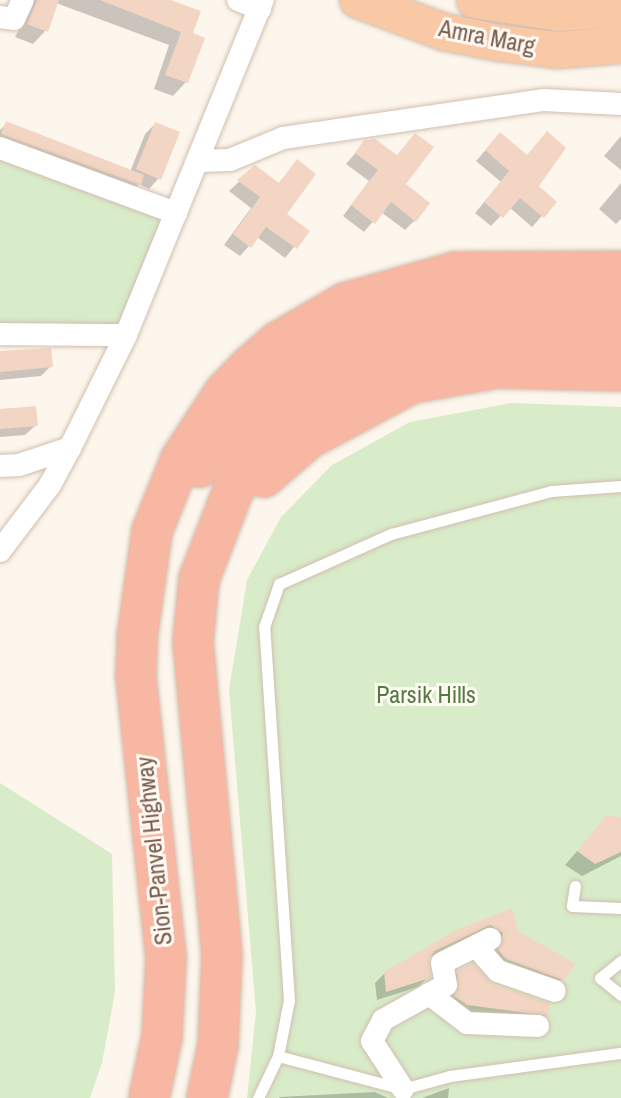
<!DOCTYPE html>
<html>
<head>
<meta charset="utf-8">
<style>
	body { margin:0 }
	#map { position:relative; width:621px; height:1098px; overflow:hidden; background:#fdf6ec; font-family:"Archivo Narrow",sans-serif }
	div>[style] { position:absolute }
	.green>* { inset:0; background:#d8ecc9 }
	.shadow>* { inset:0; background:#0003 }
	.building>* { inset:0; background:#f3d5c3 }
	.roads { filter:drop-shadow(0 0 2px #d1beb0) drop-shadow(0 0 2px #d1beb0) }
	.service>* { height:11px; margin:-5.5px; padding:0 5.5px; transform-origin:5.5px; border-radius:5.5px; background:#fff }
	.minor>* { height:22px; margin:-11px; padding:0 11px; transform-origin:11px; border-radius:11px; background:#fff }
	.trunk>* { height:36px; margin:-18px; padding:0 18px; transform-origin:18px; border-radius:18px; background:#f9c8a4 }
	.motorway>* { height:40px; margin:-20px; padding:0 20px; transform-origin:20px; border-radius:20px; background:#f7b7a3 }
	span { translate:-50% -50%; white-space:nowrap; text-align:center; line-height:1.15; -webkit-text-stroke:6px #fffaf3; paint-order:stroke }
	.street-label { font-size:24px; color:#7a5c4d }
	.park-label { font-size:24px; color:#537a41 }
</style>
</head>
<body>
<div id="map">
	<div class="green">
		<div style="clip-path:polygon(0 156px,163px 214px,119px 326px,0 326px)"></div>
		<div style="clip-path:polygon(512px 403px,621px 407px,621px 1098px,247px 1098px,256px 1012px,229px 689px,247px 580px,281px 517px,332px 465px,410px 422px)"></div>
		<div style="clip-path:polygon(0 783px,112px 854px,115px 992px,102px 1063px,90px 1098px,0 1098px)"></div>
	</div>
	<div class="shadow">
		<div style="clip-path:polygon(20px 0,165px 0,190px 34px,186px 82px,173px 96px,154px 89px,169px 45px,56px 3px,46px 30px,33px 44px,15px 37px,24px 20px)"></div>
		<div style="clip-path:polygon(6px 124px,130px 172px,145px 134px,155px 124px,159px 178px,149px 189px,139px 184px,129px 194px,0 147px,0 130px)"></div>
		<div style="clip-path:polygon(621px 136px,621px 170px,604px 156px)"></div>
		<div style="clip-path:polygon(365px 142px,403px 185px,415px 220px,405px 230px,381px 212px,364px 232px,343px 216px,369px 181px,346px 164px)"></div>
		<div style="clip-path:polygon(490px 145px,526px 156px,536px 187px,554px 202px,532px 227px,509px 207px,491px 226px,475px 213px,501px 182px,476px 161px)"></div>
		<div style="clip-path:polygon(297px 162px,284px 214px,307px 231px,285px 258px,257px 237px,240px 256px,224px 245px,251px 208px,229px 191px,255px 167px,278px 184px)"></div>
		<div style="clip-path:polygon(621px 183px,621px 219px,616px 224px,599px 209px)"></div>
		<div style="clip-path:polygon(0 354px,51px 366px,41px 376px,0 380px)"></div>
		<div style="clip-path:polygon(0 411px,36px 425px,25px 435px,0 437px)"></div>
		<div style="clip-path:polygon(621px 819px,621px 856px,582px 876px,565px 865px,594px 832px)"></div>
		<div style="clip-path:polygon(510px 911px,516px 932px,562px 979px,552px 989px,496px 968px,479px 934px,427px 958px,428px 977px,418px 987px,377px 1000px,375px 983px,385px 973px)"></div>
		<div style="clip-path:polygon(459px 972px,492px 986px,546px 1015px,536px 1025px,464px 1019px,445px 1006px,448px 983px)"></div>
		<div style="clip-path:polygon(449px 1088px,448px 1098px,422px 1098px)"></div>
		<div style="clip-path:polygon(375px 1092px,388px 1098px,279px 1098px,280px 1097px)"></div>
	</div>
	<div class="building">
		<div style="clip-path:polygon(37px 0,59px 0,48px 32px,27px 24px)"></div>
		<div style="clip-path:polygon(100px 0,171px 0,201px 11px,193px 33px,205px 38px,188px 83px,165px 75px,181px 32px)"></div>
		<div style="clip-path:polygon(6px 121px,144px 175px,141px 185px,1px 134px)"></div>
		<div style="clip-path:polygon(155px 122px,180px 132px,161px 180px,136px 169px)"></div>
		<div style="clip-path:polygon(547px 131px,566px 148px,539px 186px,557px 202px,544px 218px,520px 198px,503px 218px,484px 202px,509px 171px,485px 150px,500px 132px,527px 155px)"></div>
		<div style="clip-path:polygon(415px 133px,434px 147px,406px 184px,430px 203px,416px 222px,391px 202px,375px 224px,351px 205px,378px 170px,355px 153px,364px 140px,375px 139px,397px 155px)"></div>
		<div style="clip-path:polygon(297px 159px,316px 174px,287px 214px,310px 231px,297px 249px,266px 227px,251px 248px,233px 234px,260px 197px,237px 180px,255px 165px,279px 183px)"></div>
		<div style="clip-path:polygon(51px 348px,53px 367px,0 372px,0 351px)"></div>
		<div style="clip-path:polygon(36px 406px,38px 426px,0 429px,0 409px)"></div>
		<div style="clip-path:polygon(606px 816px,621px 817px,621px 852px,595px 864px,577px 851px)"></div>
		<div style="clip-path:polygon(512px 908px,518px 931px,576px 964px,563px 980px,506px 959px,498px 950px,503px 933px,490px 925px,435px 951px,429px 958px,430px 978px,386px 992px,384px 972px,458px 929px)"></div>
		<div style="clip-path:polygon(473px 963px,493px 984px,550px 1004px,548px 1016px,467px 1005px,454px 996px,458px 971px)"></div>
	</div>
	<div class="roads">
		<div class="service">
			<div style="left:575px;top:886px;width:20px;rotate:99deg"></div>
			<div style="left:572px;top:906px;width:49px;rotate:2.3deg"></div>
			<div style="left:621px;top:961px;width:27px;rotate:141deg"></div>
			<div style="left:600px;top:978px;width:27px;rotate:39deg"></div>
			<div style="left:278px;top:1056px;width:129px;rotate:14.8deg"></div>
			<div style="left:403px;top:1089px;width:49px;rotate:-15.5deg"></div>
			<div style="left:450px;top:1076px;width:173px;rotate:-7.7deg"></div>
			<div style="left:258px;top:1098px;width:47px;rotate:-64.5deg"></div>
			<div style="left:278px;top:1056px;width:57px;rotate:-78.9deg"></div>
			<div style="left:289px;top:1000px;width:374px;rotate:-93.8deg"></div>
			<div style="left:264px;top:627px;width:46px;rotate:-70.8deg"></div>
			<div style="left:279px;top:584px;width:123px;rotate:-24.1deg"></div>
			<div style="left:391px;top:534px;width:166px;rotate:-15deg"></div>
			<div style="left:551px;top:491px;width:70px;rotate:-4.1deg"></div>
		</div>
		<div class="minor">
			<div style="left:238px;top:0;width:24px;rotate:22deg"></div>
			<div style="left:0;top:17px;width:14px;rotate:8deg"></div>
			<div style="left:14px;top:19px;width:21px;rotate:-65deg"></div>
			<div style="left:0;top:148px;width:188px;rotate:20.3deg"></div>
			<div style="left:198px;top:161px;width:32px;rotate:-2deg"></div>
			<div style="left:230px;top:160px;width:57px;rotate:-22.5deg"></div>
			<div style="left:283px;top:138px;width:264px;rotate:-8.3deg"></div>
			<div style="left:544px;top:100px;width:77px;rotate:3deg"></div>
			<div style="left:0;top:334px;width:126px;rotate:0.5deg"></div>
			<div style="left:0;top:466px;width:19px;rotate:-3deg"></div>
			<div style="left:19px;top:465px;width:54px;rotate:-18.4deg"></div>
			<div style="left:70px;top:448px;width:126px;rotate:-63.6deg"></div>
			<div style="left:126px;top:335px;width:362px;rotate:-67.8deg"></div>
			<div style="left:0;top:551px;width:83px;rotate:-52.9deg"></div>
			<div style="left:50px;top:485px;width:42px;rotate:-61.6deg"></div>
			<div style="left:476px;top:946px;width:33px;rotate:49deg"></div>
			<div style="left:498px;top:971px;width:60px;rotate:19.3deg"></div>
			<div style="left:429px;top:994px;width:48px;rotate:37.3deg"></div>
			<div style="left:467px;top:1023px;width:71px;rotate:2.4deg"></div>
			<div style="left:403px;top:1089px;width:57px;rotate:-122.9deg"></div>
			<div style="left:372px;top:1041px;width:24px;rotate:-62deg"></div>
			<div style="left:383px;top:1020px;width:72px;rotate:-29.1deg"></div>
			<div style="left:446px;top:985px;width:22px;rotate:-100deg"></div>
			<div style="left:442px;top:963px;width:54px;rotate:-26.6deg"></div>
		</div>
		<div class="trunk">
			<div style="left:358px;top:0;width:92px;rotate:20.4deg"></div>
			<div style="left:444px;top:32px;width:57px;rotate:11.1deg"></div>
			<div style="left:500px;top:43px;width:57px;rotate:7deg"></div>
			<div style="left:557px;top:50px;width:64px;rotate:-4.5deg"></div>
			<div style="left:475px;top:0;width:85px;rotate:8.8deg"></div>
			<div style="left:559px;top:13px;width:62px;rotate:-3.7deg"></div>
		</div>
		<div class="motorway">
			<div style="left:200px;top:467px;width:33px;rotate:-51deg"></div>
			<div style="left:221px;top:441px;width:105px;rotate:-43.1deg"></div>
			<div style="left:298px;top:369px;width:105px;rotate:-27.3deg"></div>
			<div style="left:391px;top:321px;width:106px;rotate:-10.4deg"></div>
			<div style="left:495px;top:302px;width:126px;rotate:1.4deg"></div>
			<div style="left:264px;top:477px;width:60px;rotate:-40.9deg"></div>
			<div style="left:309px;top:438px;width:117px;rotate:-28.1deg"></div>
			<div style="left:412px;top:383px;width:86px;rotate:-10deg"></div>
			<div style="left:497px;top:368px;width:124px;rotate:1.4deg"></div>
			<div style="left:149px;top:1098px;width:62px;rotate:-78deg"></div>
			<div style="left:162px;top:1037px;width:79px;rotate:-87.1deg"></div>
			<div style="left:166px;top:958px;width:285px;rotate:-96.1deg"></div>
			<div style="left:136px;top:675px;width:37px;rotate:-88deg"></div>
			<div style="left:137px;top:638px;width:108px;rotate:-82deg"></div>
			<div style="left:152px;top:531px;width:78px;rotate:-68.1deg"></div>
			<div style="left:181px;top:459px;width:79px;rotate:-56.9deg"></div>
			<div style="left:224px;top:393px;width:37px;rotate:-46deg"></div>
			<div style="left:250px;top:366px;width:37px;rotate:-41deg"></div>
			<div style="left:278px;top:342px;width:78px;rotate:-30.2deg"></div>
			<div style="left:345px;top:303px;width:115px;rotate:-15.6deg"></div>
			<div style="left:456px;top:272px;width:165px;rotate:-0.3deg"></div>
			<div style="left:207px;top:1098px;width:54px;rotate:-78.3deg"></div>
			<div style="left:218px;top:1045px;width:90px;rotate:-87.5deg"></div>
			<div style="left:222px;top:955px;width:314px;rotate:-95.3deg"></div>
			<div style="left:193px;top:642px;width:63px;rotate:-84.6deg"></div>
			<div style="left:199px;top:579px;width:94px;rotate:-68.9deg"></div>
			<div style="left:233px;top:491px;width:33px;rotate:-61deg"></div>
			<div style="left:249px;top:462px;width:64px;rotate:-47.5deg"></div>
			<div style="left:292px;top:415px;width:95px;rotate:-33.9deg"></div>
			<div style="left:371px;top:362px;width:97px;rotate:-15.6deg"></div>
			<div style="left:464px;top:336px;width:157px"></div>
		</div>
	</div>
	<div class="street-label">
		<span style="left:487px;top:37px;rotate:11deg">Amra Marg</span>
		<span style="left:154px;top:851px;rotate:-96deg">Sion-Panvel Highway</span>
	</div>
	<div class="park-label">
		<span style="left:426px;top:695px">Parsik Hills</span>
	</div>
</div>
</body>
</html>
